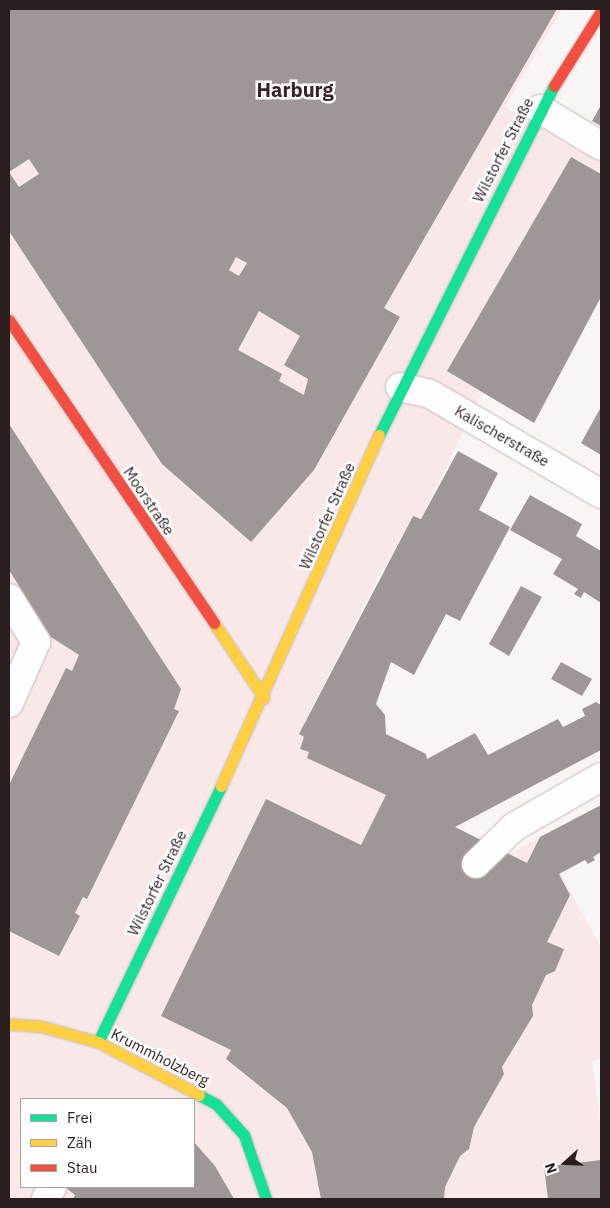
<!DOCTYPE html>
<html>
<head>
<meta charset="utf-8">
<style>
	body { margin:0 }
	#map { position:relative; width:610px; height:1208px; overflow:hidden; background:#faf5f5; font-family:"IBM Plex Sans",sans-serif }
	div>[style] { position:absolute }
	.built>* { inset:0; background:#f8e8e8 }
	.building>* { inset:0; background:#9e9795 }
	.roads { filter:drop-shadow(0 0 1px #c4bbbb) drop-shadow(0 0 1px #c4bbbb) }
	.street>* { height:28px; margin:-14px; padding:0 14px; transform-origin:14px; border-radius:14px; background:#fefefe }
	.fast>* { height:11px; margin:-5.5px; padding:0 5.5px; transform-origin:5.5px; border-radius:5.5px; background:#16e098 }
	.slow>* { height:11px; margin:-5.5px; padding:0 5.5px; transform-origin:5.5px; border-radius:5.5px; background:#ffcf43 }
	.jam>* { height:11px; margin:-5.5px; padding:0 5.5px; transform-origin:5.5px; border-radius:5.5px; background:#f24e42 }
	span { translate:-50% -50%; white-space:nowrap; text-align:center; line-height:1.15; -webkit-text-stroke:5px #fff; paint-order:stroke }
	.street-label { font-size:15px; color:#2a1e1f }
	.district-label { font-size:20px; color:#3a2324; font-weight:700 }
	.frame { position:absolute; inset:0; border:10px solid #2a1e1f; pointer-events:none }
	.legend { position:absolute; left:20px; top:1098px; width:175px; height:90px; box-sizing:border-box; background:#fff; border:1px solid #aaa5a5; margin:0; padding:6px 9px; list-style:none; font-size:15px; color:#2a1e1f }
	.legend li { display:flex; align-items:center; gap:10px; height:25px }
	.legend b { width:25px; border:1px solid #aaa5a5 }
	.north { position:absolute; left:540px; top:1138px; width:50px; height:50px; -webkit-text-stroke:4px #fff; paint-order:stroke; rotate:250deg; font-size:14px; font-weight:700; line-height:20px; text-align:center; color:#2a1e1f }
	.north::after { content:''; display:block; margin:auto; width:18px; height:22px; background:#2a1e1f; clip-path:polygon(50% 0,100% 100%,50% 72%,0 100%) }
</style>
</head>
<body>
<div id="map">
	<div class="built">
		<div style="clip-path:polygon(evenodd,9px 9px,562px 9px,505px 107px,601px 163px,601px 186px,482px 392px,421px 519px,413px 516px,377px 580px,299px 734px,304px 737px,300px 749px,309px 752px,307px 758px,511px 854px,540px 837px,601px 947px,601px 1059px,592px 1061px,601px 1126px,601px 1199px,9px 1199px,9px 9px,21px 1099px,194px 1099px,194px 1187px,21px 1187px,21px 1099px)"></div>
	</div>
	<div class="building">
		<div style="clip-path:polygon(evenodd,9px 9px,557px 9px,384px 308px,400px 317px,314px 470px,251px 542px,162px 464px,9px 231px,9px 9px,29px 159px,39px 174px,19px 187px,9px 172px,29px 159px,9px 9px,236px 257px,247px 263px,239px 276px,229px 270px,236px 257px,9px 9px,259px 311px,300px 336px,284px 365px,308px 379px,304px 395px,279px 381px,282px 374px,238px 350px,259px 311px)"></div>
		<div style="clip-path:polygon(601px 105px,601px 126px,592px 121px)"></div>
		<div style="clip-path:polygon(571px 157px,601px 174px,601px 297px,534px 423px,447px 371px)"></div>
		<div style="clip-path:polygon(601px 407px,601px 455px,581px 443px)"></div>
		<div style="clip-path:polygon(9px 424px,181px 689px,174px 709px,179px 711px,87px 899px,83px 897px,75px 913px,80px 916px,59px 956px,9px 931px,9px 785px,66px 668px,72px 671px,79px 655px,51px 637px,9px 570px)"></div>
		<div style="clip-path:polygon(458px 451px,498px 473px,479px 510px,510px 527px,460px 621px,446px 614px,414px 675px,391px 662px,376px 704px,385px 715px,386px 734px,426px 754px,427px 759px,475px 733px,488px 755px,558px 719px,563px 727px,585px 716px,582px 709px,596px 702px,601px 705px,601px 750px,455px 827px,527px 863px,540px 837px,601px 805px,601px 852px,593px 857px,595px 860px,588px 864px,585px 860px,559px 874px,570px 895px,547px 942px,564px 949px,555px 971px,546px 975px,532px 1005px,533px 1016px,502px 1067px,504px 1074px,474px 1127px,469px 1149px,460px 1156px,445px 1187px,444px 1199px,321px 1199px,312px 1152px,287px 1108px,226px 1059px,231px 1050px,161px 1016px,266px 799px,361px 845px,386px 795px,307px 758px,309px 752px,300px 749px,304px 737px,299px 734px,413px 516px,421px 519px)"></div>
		<div style="clip-path:polygon(530px 495px,582px 524px,576px 536px,601px 551px,601px 603px,584px 592px,581px 598px,574px 594px,578px 589px,553px 574px,562px 559px,510px 530px)"></div>
		<div style="clip-path:polygon(521px 586px,542px 597px,509px 656px,489px 644px)"></div>
		<div style="clip-path:polygon(561px 662px,592px 679px,582px 696px,551px 679px)"></div>
		<div style="clip-path:polygon(194px 1142px,215px 1166px,234px 1199px,73px 1199px,75px 1195px,65px 1187px,194px 1187px)"></div>
		<div style="clip-path:polygon(601px 1160px,601px 1199px,548px 1199px,544px 1167px)"></div>
	</div>
	<div class="roads">
		<div class="street">
			<div style="left:540px;top:109px;width:71px;rotate:31.2deg"></div>
			<div style="left:400px;top:387px;width:31px;rotate:13deg"></div>
			<div style="left:430px;top:394px;width:198px;rotate:30.3deg"></div>
			<div style="left:9px;top:598px;width:52px;rotate:58.5deg"></div>
			<div style="left:36px;top:642px;width:67px;rotate:113.9deg"></div>
			<div style="left:476px;top:864px;width:53px;rotate:-44.2deg"></div>
			<div style="left:514px;top:827px;width:100px;rotate:-29.9deg"></div>
			<div style="left:46px;top:1199px;width:13px;rotate:-63deg"></div>
		</div>
		<div class="fast">
			<div style="left:379px;top:435px;width:390px;rotate:-63.4deg"></div>
			<div style="left:98px;top:1042px;width:284px;rotate:-64.3deg"></div>
			<div style="left:199px;top:1095px;width:19px;rotate:28deg"></div>
			<div style="left:216px;top:1104px;width:42px;rotate:47.9deg"></div>
			<div style="left:244px;top:1135px;width:68px;rotate:71deg"></div>
		</div>
		<div class="slow">
			<div style="left:214px;top:623px;width:90px;rotate:56.3deg"></div>
			<div style="left:221px;top:786px;width:385px;rotate:-65.8deg"></div>
			<div style="left:9px;top:1024px;width:31px;rotate:4deg"></div>
			<div style="left:40px;top:1026px;width:60px;rotate:15.4deg"></div>
			<div style="left:98px;top:1042px;width:114px;rotate:27.7deg"></div>
		</div>
		<div class="jam">
			<div style="left:554px;top:86px;width:89px;rotate:-57.9deg"></div>
			<div style="left:9px;top:320px;width:366px;rotate:55.9deg"></div>
		</div>
	</div>
	<div class="street-label">
		<span style="left:503px;top:150px;rotate:-63deg">Wilstorfer Straße</span>
		<span style="left:502px;top:436px;rotate:30deg">Kalischerstraße</span>
		<span style="left:149px;top:501px;rotate:56deg">Moorstraße</span>
		<span style="left:327px;top:516px;rotate:-66deg">Wilstorfer Straße</span>
		<span style="left:157px;top:883px;rotate:-64deg">Wilstorfer Straße</span>
		<span style="left:160px;top:1057px;rotate:27deg">Krummholzberg</span>
	</div>
	<div class="district-label">
		<span style="left:295px;top:89px">Harburg</span>
	</div>
	<div class="frame"></div>
	<ul class="legend">
	<li><b style="height:6px;background:#16e098"></b>Frei</li>
	<li><b style="height:6px;background:#ffcf43"></b>Zäh</li>
	<li><b style="height:6px;background:#f24e42"></b>Stau</li>
	</ul>
	<div class="north">N</div>
</div>
</body>
</html>
